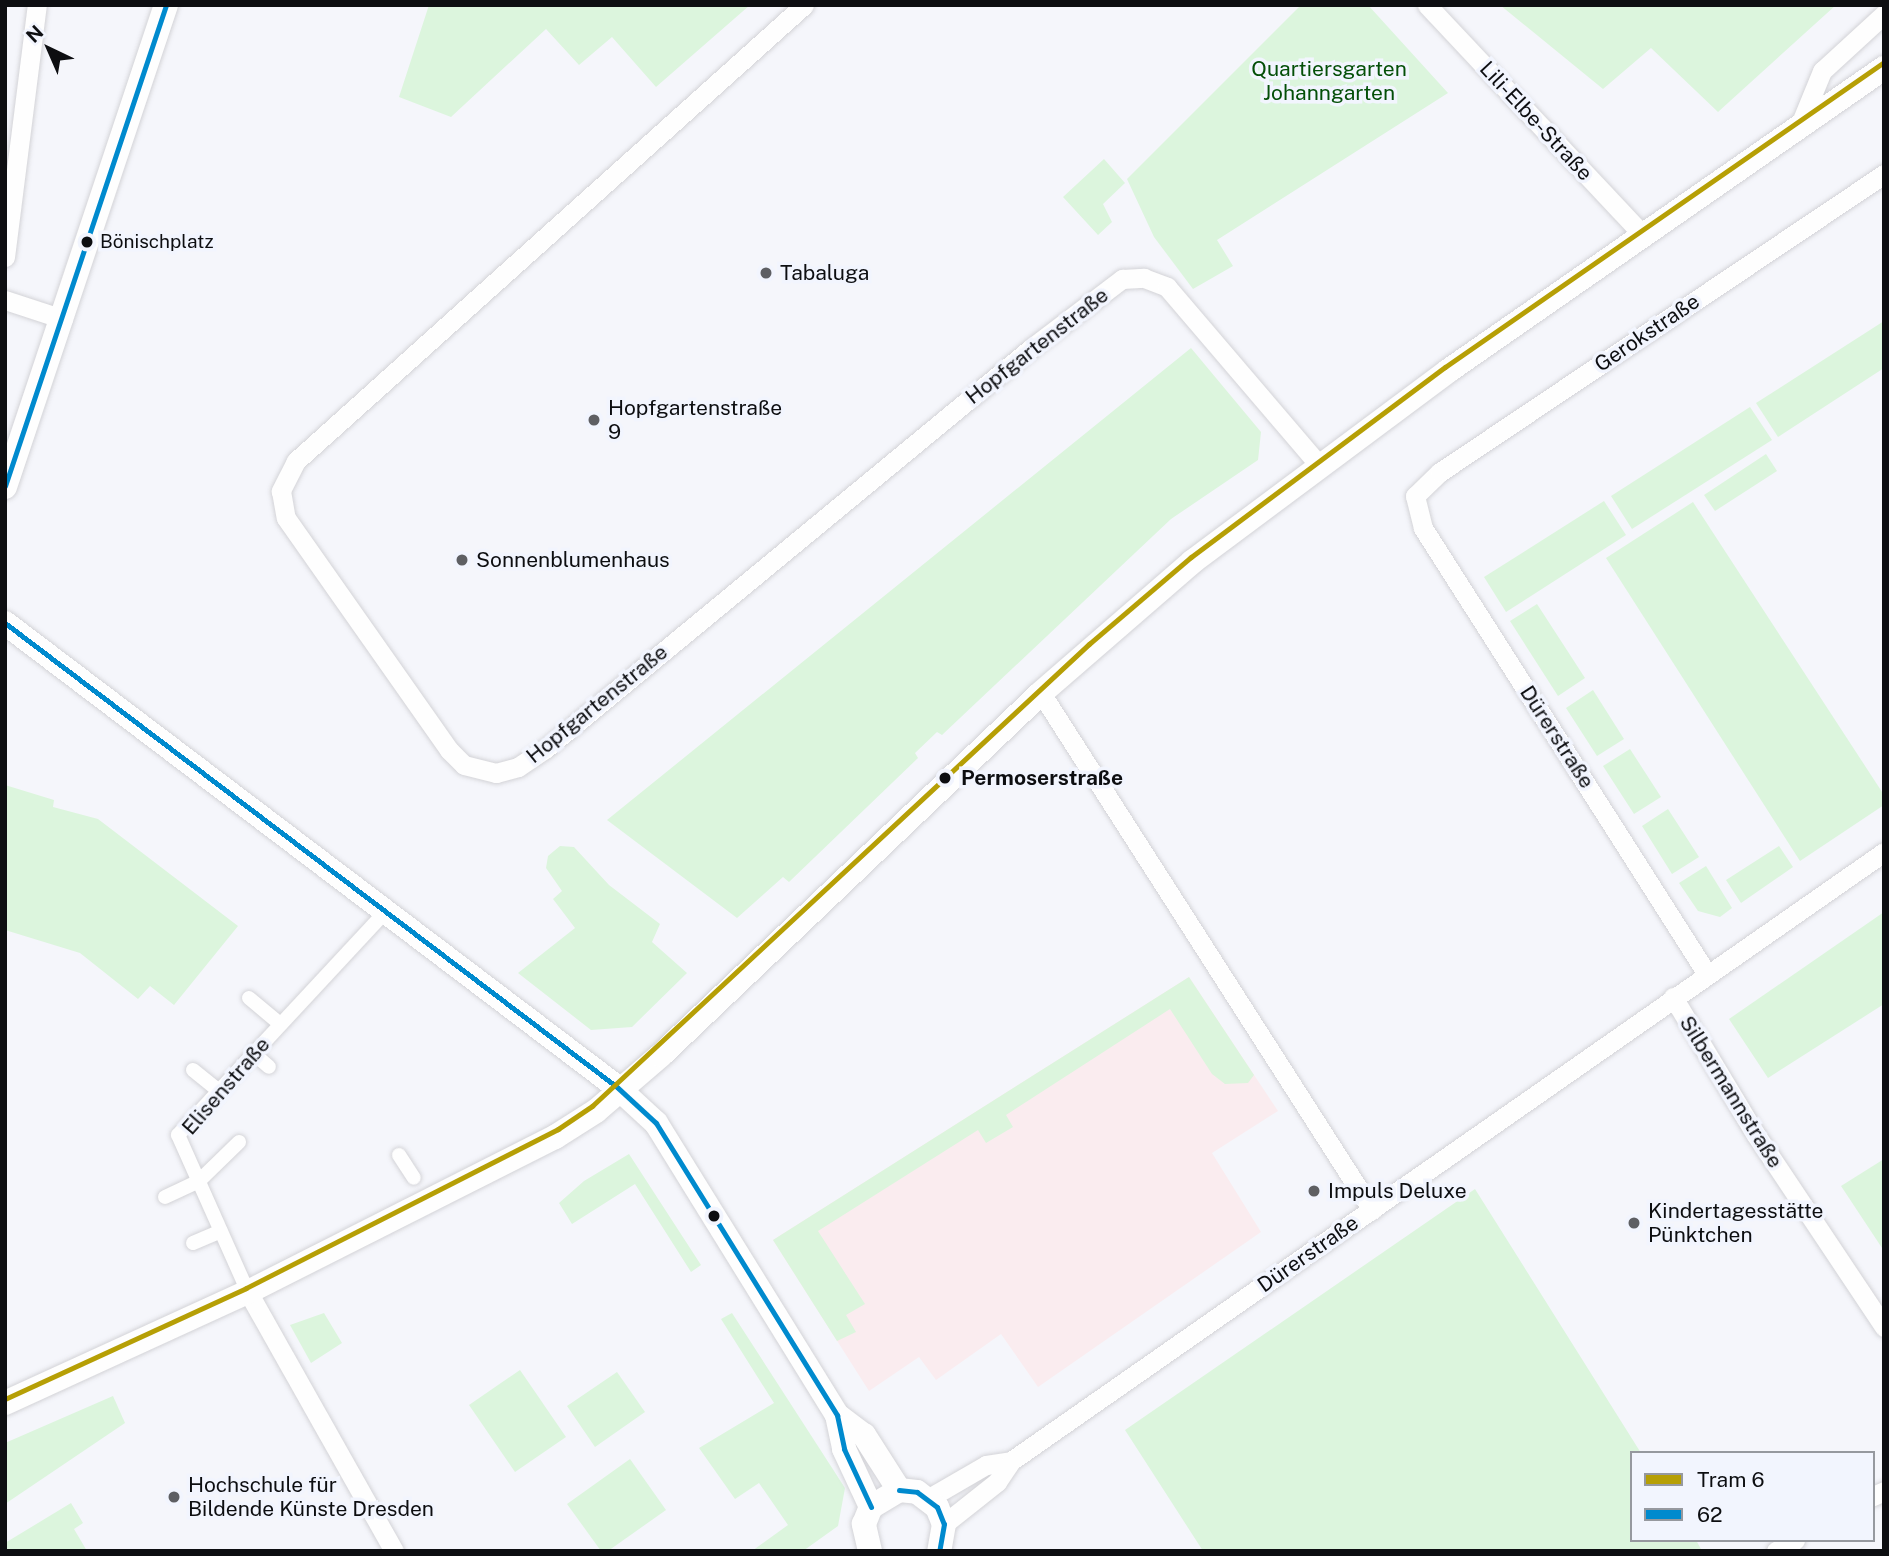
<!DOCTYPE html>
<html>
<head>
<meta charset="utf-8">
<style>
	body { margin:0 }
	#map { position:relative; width:1889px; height:1556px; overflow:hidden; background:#f5f6fb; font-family:"Public Sans",sans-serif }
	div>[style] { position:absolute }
	.commercial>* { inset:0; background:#faecef }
	.green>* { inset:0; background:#dcf5dd }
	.roads { filter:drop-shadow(0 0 2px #d3d3d7) drop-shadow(0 0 2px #d3d3d7) }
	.pedestrian>* { height:14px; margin:-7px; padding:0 7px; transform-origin:7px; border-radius:7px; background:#fefefe }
	.minor>* { height:19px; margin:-9.5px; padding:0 9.5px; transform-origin:9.5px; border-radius:9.5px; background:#fefefe }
	.tertiary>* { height:24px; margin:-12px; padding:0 12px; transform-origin:12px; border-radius:12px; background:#fefefe }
	.bus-1>* { height:5px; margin:-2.5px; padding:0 2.5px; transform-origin:2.5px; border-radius:2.5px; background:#008ace }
	.tram-1>* { height:5px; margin:-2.5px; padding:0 2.5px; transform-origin:2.5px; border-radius:2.5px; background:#b69f05 }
	.dots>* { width:19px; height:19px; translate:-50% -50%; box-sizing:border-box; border:4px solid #f2f5fe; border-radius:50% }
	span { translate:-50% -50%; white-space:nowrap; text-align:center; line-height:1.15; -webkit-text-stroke:7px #f2f5fe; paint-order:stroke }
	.bus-label { font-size:19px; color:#0d0e11 }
	.left { translate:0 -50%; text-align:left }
	.park-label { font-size:21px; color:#044f08 }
	.street-label { font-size:21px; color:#0d0e11 }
	.poi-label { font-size:21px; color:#0d0e11 }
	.stop-label { font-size:21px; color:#0d0e11; font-weight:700 }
	.frame { position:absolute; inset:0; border:7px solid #0d0e11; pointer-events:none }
	.legend { position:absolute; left:1630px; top:1451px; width:245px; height:91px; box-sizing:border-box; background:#f2f5fe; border:2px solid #96999f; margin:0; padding:9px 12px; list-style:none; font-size:21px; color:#0d0e11 }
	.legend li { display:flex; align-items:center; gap:14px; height:35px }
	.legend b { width:35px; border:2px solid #96999f }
	.north { position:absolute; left:14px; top:14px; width:70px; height:70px; -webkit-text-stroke:5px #f2f5fe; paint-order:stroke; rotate:316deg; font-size:19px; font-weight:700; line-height:28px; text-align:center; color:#0d0e11 }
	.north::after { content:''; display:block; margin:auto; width:24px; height:32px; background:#0d0e11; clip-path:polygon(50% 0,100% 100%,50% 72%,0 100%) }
</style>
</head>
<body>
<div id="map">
	<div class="commercial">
		<div style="clip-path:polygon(1189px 977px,1278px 1111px,1212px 1153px,1261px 1232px,1038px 1387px,1001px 1334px,936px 1380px,919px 1357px,869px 1391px,773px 1240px)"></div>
	</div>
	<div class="green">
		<div style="clip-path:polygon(429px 5px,750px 5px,656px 87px,612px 37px,579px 65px,546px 29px,451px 117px,399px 97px)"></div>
		<div style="clip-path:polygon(1301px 5px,1368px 5px,1448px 93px,1217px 240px,1233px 266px,1193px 289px,1154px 237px,1127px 179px)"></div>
		<div style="clip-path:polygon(1500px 5px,1836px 5px,1718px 112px,1651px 48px,1603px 89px)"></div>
		<div style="clip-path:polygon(1104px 159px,1125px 183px,1103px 204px,1112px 222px,1098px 235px,1063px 197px)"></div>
		<div style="clip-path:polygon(1884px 321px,1884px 368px,1778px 437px,1756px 403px)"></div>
		<div style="clip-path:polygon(1191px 348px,1261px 432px,1258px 460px,1171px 519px,942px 735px,937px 732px,915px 753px,918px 758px,789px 882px,783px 877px,737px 918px,607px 820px)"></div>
		<div style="clip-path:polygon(1750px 407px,1772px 440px,1632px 529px,1611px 496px)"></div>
		<div style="clip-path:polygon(1766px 454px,1777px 471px,1715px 511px,1704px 495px)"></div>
		<div style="clip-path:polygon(1604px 501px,1626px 535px,1506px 612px,1484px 577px)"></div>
		<div style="clip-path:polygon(1693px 502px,1884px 795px,1884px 805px,1800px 861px,1606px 558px)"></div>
		<div style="clip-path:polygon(1537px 604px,1585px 678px,1558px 696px,1510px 621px)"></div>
		<div style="clip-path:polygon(1593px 690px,1624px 739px,1597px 756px,1566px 708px)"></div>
		<div style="clip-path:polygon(1630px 749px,1661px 797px,1634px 814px,1603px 766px)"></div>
		<div style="clip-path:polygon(5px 785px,54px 800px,53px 807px,98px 819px,238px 926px,174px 1005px,150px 986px,138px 999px,80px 953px,5px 930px)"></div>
		<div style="clip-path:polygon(1668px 809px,1699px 857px,1672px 874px,1642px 826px)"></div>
		<div style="clip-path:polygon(560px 846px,574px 847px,609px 885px,660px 924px,652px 942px,687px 973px,632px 1027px,591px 1030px,518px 973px,575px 928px,553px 899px,562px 891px,546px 868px,548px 856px)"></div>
		<div style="clip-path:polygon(1779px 846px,1793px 867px,1741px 903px,1726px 880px)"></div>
		<div style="clip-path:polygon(1706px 866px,1732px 908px,1720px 917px,1698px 911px,1679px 883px)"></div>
		<div style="clip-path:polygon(1884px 912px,1884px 1004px,1768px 1078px,1729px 1019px)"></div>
		<div style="clip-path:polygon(1189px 977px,1254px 1075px,1248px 1083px,1225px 1084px,1212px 1074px,1170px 1009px,1006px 1115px,1013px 1127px,986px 1143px,978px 1130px,818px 1231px,865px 1304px,846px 1315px,856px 1332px,837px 1341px,773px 1240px)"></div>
		<div style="clip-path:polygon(629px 1154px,701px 1265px,691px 1272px,635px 1184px,572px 1224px,559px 1203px,584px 1181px)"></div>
		<div style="clip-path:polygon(1884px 1159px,1884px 1251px,1841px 1186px)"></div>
		<div style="clip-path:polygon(1475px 1189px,1641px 1453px,1632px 1453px,1632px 1540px,1696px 1540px,1702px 1551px,1203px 1551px,1125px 1430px)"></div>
		<div style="clip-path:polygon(324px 1313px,342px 1343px,311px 1363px,290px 1325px)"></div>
		<div style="clip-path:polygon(732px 1313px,845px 1488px,838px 1526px,803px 1551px,752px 1551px,788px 1525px,759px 1483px,735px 1499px,699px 1448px,774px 1403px,721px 1319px)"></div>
		<div style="clip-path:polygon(520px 1370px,566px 1437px,515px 1472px,469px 1405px)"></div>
		<div style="clip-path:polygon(617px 1372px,645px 1412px,595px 1447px,567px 1406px)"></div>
		<div style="clip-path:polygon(113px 1396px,125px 1423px,5px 1504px,5px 1443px)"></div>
		<div style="clip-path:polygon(630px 1459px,666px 1510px,608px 1551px,601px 1551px,567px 1504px)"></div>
		<div style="clip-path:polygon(71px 1503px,83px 1523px,74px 1529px,87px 1551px,5px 1551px,5px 1543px)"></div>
	</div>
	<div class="roads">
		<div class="pedestrian">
			<div style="left:249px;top:998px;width:40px;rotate:40deg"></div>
			<div style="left:253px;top:1053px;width:21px;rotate:41deg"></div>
			<div style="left:193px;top:1070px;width:33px;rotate:39deg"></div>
			<div style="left:399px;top:1155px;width:27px;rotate:57deg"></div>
			<div style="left:165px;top:1197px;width:38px;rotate:-25deg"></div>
			<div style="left:199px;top:1181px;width:56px;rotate:-44.3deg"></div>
			<div style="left:193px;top:1243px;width:30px;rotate:-23deg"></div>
			<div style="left:248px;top:1292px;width:172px;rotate:-114deg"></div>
			<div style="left:178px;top:1135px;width:307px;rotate:-47.1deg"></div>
		</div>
		<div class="minor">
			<div style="left:804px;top:5px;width:683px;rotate:138.09deg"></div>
			<div style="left:296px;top:461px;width:34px;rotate:117deg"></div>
			<div style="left:281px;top:491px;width:27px;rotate:80deg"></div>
			<div style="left:286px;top:518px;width:284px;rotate:54.9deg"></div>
			<div style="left:449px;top:750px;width:21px;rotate:45deg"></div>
			<div style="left:464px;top:765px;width:33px;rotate:14deg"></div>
			<div style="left:496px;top:773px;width:23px;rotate:-15deg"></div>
			<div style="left:518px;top:767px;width:32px;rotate:-34deg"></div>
			<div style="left:545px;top:749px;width:629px;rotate:-39.51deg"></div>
			<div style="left:1030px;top:349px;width:116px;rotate:-37.3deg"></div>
			<div style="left:1122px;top:279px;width:22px;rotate:-3deg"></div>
			<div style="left:1144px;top:278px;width:25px;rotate:21deg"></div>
			<div style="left:1167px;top:287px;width:233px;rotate:49.5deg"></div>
			<div style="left:1427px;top:5px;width:317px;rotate:46.8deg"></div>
			<div style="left:1799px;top:127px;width:61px;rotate:-67.7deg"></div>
			<div style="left:1822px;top:71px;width:84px;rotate:-42.6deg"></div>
			<div style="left:5px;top:257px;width:254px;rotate:-82.8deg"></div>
			<div style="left:5px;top:300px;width:61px;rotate:18.1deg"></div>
			<div style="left:1041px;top:693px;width:614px;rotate:57.37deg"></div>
			<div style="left:1707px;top:974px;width:529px;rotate:-122.49deg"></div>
			<div style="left:1423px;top:528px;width:33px;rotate:-104deg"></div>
			<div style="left:1415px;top:496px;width:35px;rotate:-44deg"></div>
			<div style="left:1440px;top:472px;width:535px;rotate:-33.87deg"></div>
			<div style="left:1673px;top:997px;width:161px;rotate:59deg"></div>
			<div style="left:1756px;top:1135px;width:231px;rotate:56.3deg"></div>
			<div style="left:248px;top:1292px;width:297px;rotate:60.6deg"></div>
			<div style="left:1873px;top:1496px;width:12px;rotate:-24deg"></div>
			<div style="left:929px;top:1498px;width:66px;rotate:-30.1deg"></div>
			<div style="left:986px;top:1465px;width:25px;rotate:-9deg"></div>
			<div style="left:944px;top:1524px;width:68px;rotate:-38.4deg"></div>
			<div style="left:997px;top:1482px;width:25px;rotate:-56deg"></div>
			<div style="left:1011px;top:1461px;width:1064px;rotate:-34.9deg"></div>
			<div style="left:1776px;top:1551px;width:22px;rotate:-30deg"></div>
		</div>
		<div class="tertiary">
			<div style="left:5px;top:487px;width:508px;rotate:-71.53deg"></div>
			<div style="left:5px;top:623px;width:768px;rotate:37.17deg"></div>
			<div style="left:617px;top:1087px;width:53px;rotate:42.7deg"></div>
			<div style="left:656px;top:1123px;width:344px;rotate:58.2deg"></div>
			<div style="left:837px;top:1415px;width:34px;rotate:37deg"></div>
			<div style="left:864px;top:1435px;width:65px;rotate:57.5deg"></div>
			<div style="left:5px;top:1403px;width:267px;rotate:-24.6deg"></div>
			<div style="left:248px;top:1292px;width:344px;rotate:-26.8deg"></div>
			<div style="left:555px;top:1137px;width:49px;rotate:-32.4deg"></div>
			<div style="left:596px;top:1111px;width:86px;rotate:-40.7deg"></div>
			<div style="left:661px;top:1055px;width:525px;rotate:-43.61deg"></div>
			<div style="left:1041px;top:693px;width:200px;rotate:-40.9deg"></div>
			<div style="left:1192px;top:562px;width:319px;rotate:-36.7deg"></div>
			<div style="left:1448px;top:371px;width:531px;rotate:-34.8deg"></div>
			<div style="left:837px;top:1415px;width:35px;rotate:78deg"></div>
			<div style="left:844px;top:1449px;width:64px;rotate:65deg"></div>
			<div style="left:870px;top:1551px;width:28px;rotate:-103deg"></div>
			<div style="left:864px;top:1524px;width:18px;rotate:-68deg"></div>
			<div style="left:871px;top:1507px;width:33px;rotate:-31deg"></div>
			<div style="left:899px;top:1490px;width:18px;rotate:6deg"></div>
			<div style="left:917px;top:1492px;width:25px;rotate:37deg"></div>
			<div style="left:937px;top:1507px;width:18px;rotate:68deg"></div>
			<div style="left:944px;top:1524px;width:27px;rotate:100deg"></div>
		</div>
	</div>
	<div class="bus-1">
		<div style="left:5px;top:486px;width:507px;rotate:-71.49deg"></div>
		<div style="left:5px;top:623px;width:768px;rotate:37.17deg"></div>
		<div style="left:617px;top:1087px;width:53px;rotate:42.7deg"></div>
		<div style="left:656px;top:1123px;width:344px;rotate:58.2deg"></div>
		<div style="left:837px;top:1415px;width:35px;rotate:78deg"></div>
		<div style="left:844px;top:1449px;width:64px;rotate:65deg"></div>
		<div style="left:899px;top:1490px;width:18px;rotate:6deg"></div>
		<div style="left:917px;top:1492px;width:25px;rotate:37deg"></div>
		<div style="left:937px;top:1507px;width:18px;rotate:68deg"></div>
		<div style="left:944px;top:1524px;width:27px;rotate:100deg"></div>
	</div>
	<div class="tram-1">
		<div style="left:5px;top:1399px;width:265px;rotate:-24.7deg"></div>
		<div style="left:246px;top:1288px;width:350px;rotate:-27deg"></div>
		<div style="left:558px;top:1129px;width:41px;rotate:-34.1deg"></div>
		<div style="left:592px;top:1106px;width:679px;rotate:-42.91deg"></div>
		<div style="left:1089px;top:644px;width:134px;rotate:-40.5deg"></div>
		<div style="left:1191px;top:557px;width:317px;rotate:-36.8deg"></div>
		<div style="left:1445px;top:367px;width:535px;rotate:-34.79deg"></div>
	</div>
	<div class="dots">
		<div style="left:87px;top:242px;background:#0d0e11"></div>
		<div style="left:766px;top:273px;background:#5e5f63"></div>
		<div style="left:594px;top:420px;background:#5e5f63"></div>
		<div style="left:462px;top:560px;background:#5e5f63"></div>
		<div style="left:945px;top:778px;background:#0d0e11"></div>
		<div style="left:1314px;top:1191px;background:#5e5f63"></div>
		<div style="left:714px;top:1216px;background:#0d0e11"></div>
		<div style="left:1634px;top:1223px;background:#5e5f63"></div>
		<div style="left:174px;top:1497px;background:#5e5f63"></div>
	</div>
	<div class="bus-label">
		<span class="left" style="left:100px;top:242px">Bönischplatz</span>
	</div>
	<div class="park-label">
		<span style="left:1329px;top:81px">Quartiersgarten<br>Johanngarten</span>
	</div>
	<div class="street-label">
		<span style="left:1536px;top:121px;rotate:47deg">Lili-Elbe-Straße</span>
		<span style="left:1647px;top:333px;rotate:-34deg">Gerokstraße</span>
		<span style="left:1037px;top:346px;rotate:-38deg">Hopfgartenstraße</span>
		<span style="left:597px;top:704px;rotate:-39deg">Hopfgartenstraße</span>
		<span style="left:1557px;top:737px;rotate:57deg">Dürerstraße</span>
		<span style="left:226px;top:1086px;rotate:-49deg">Elisenstraße</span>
		<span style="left:1731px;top:1092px;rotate:58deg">Silbermannstraße</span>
		<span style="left:1308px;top:1254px;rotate:-35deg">Dürerstraße</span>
	</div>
	<div class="poi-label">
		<span class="left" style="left:780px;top:273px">Tabaluga</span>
		<span class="left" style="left:608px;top:420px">Hopfgartenstraße<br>9</span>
		<span class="left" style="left:476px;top:560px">Sonnenblumenhaus</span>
		<span class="left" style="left:1328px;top:1191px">Impuls Deluxe</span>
		<span class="left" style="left:1648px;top:1223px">Kindertagesstätte<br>Pünktchen</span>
		<span class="left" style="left:188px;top:1497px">Hochschule für<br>Bildende Künste Dresden</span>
	</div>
	<div class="stop-label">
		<span class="left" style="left:961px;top:778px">Permoserstraße</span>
	</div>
	<div class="frame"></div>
	<ul class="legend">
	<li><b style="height:9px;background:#b69f05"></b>Tram 6</li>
	<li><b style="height:9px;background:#008ace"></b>62</li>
	</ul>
	<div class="north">N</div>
</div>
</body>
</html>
